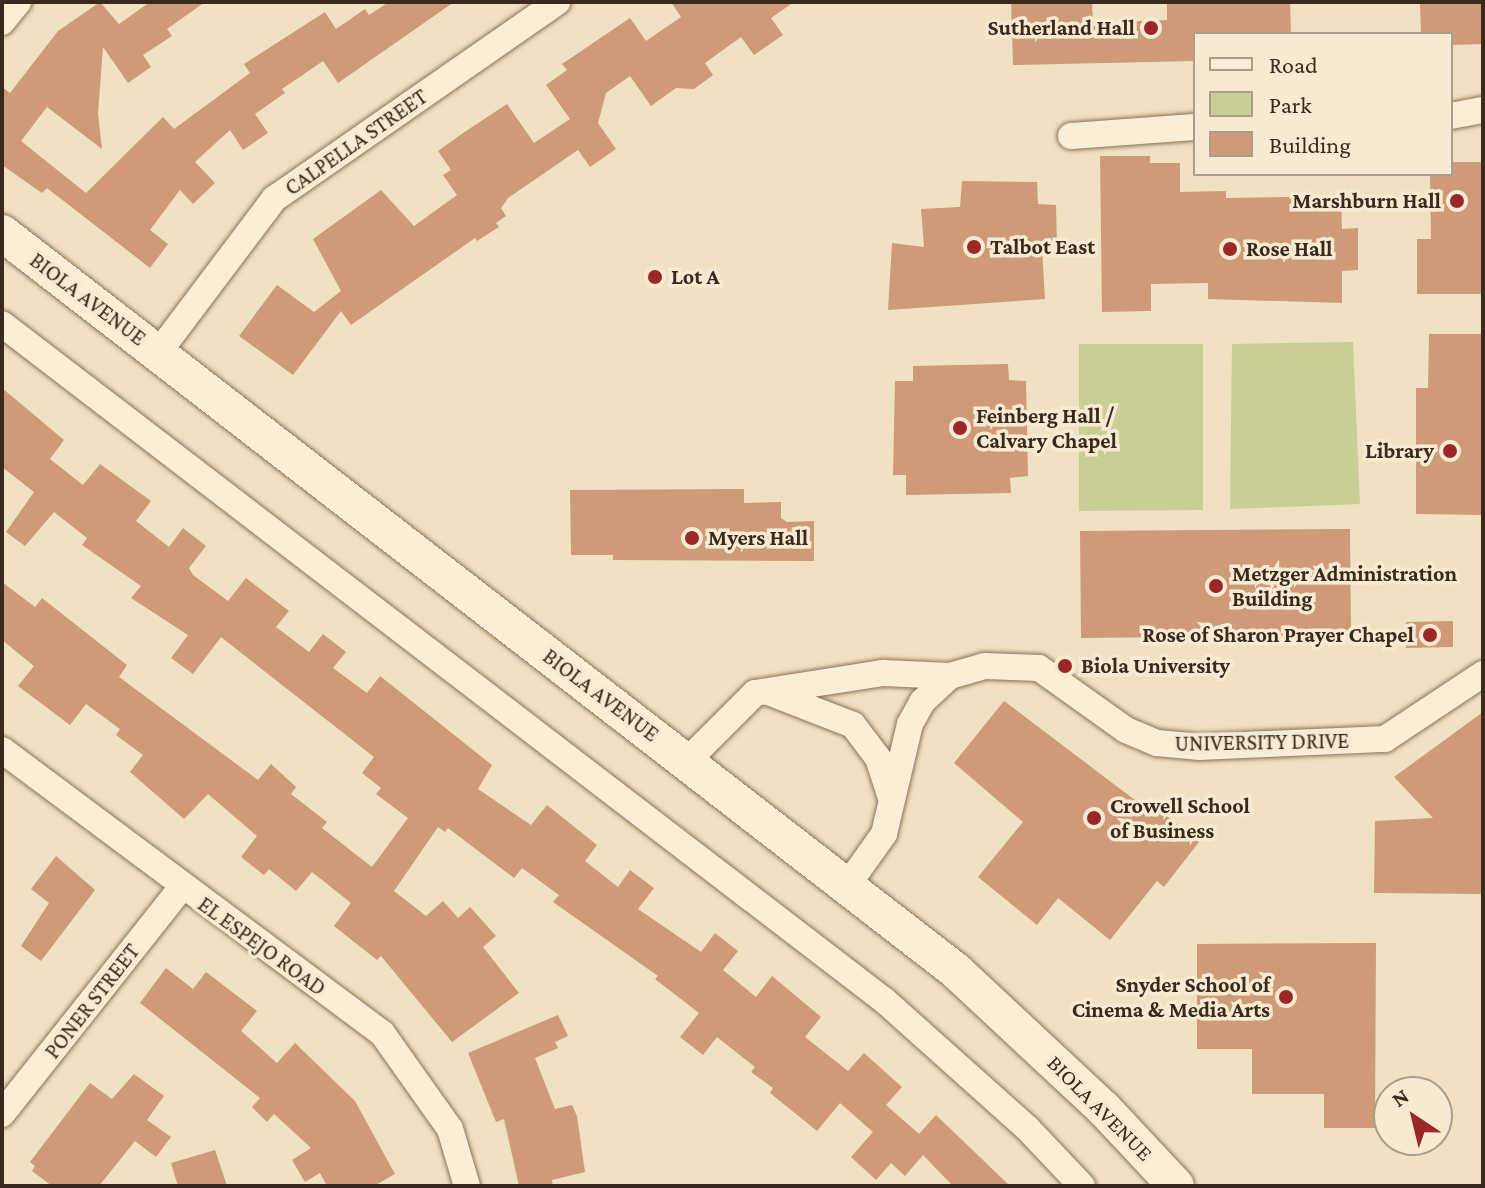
<!DOCTYPE html>
<html>
<head>
<meta charset="utf-8">
<style>
	body { margin:0 }
	#map { position:relative; width:1485px; height:1188px; overflow:hidden; background:#efe1c2; font-family:"Crimson Pro",serif }
	div>[style] { position:absolute }
	.green>* { inset:0; background:#c8ce96 }
	.building>* { inset:0; background:#cf9a77 }
	.roads { filter:drop-shadow(0 0 2px #8a7259) drop-shadow(0 0 2px #8a7259) }
	.street>* { height:26px; margin:-13px; padding:0 13px; transform-origin:13px; border-radius:13px; background:#faefd6 }
	.secondary>* { height:36px; margin:-18px; padding:0 18px; transform-origin:18px; border-radius:18px; background:#faefd6 }
	.dots>* { width:22px; height:22px; translate:-50% -50%; box-sizing:border-box; border:4px solid #f6ebd2; border-radius:50% }
	span { translate:-50% -50%; white-space:nowrap; text-align:center; line-height:1.15; -webkit-text-stroke:7px #f6ebd2; paint-order:stroke }
	.poi-label { font-size:22px; color:#392a1d; font-weight:700 }
	.right { translate:-100% -50%; text-align:right }
	.left { translate:0 -50%; text-align:left }
	.street-label { font-size:22px; color:#392a1d }
	.frame { position:absolute; inset:0; border:4px solid #392a1d; pointer-events:none }
	.legend { position:absolute; left:1193px; top:32px; width:260px; height:144px; box-sizing:border-box; background:#f6ebd2; border:2px solid #aa9e8a; margin:0; padding:10px 14px; list-style:none; font-size:24px; color:#392a1d }
	.legend li { display:flex; align-items:center; gap:16px; height:40px }
	.legend b { width:40px; border:2px solid #aa9e8a }
	.north { position:absolute; left:1373px; top:1076px; width:80px; height:80px; box-sizing:border-box; background:#f6ebd2; border:2px solid #aa9e8a; border-radius:50%; rotate:325deg; font-size:22px; font-weight:700; line-height:32px; text-align:center; color:#392a1d }
	.north::after { content:''; display:block; margin:auto; width:28px; height:36px; background:#9b2729; clip-path:polygon(50% 0,100% 100%,50% 72%,0 100%) }
</style>
</head>
<body>
<div id="map">
	<div class="green">
		<div style="clip-path:polygon(1353px 342px,1360px 504px,1230px 509px,1232px 344px)"></div>
		<div style="clip-path:polygon(1079px 344px,1203px 344px,1203px 510px,1079px 511px)"></div>
	</div>
	<div class="building">
		<div style="clip-path:polygon(100px 2px,119px 24px,150px 2px,205px 2px,167px 29px,172px 36px,143px 55px,151px 67px,128px 83px,103px 47px,98px 113px,102px 149px,47px 107px,21px 141px,86px 193px,163px 117px,174px 129px,250px 73px,244px 64px,325px 12px,336px 29px,365px 9px,369px 15px,389px 2px,454px 2px,338px 83px,323px 61px,282px 89px,285px 93px,255px 114px,268px 133px,243px 150px,230px 130px,195px 162px,215px 183px,193px 204px,180px 190px,150px 230px,168px 244px,150px 268px,47px 188px,42px 193px,2px 165px,2px 87px,10px 93px,58px 31px)"></div>
		<div style="clip-path:polygon(671px 2px,794px 2px,771px 18px,783px 35px,754px 55px,741px 37px,705px 63px,713px 75px,694px 89px,676px 88px,651px 106px,630px 76px,606px 93px,598px 123px,616px 149px,590px 167px,578px 150px,508px 198px,501px 208px,506px 216px,496px 223px,499px 227px,477px 241px,475px 238px,351px 325px,341px 311px,293px 375px,239px 336px,277px 285px,314px 312px,341px 291px,313px 239px,381px 190px,414px 226px,457px 195px,443px 175px,451px 170px,438px 151px,463px 133px,507px 104px,534px 143px,570px 119px,546px 85px,567px 70px,562px 64px,630px 18px,646px 41px,681px 17px)"></div>
		<div style="clip-path:polygon(1011px 2px,1092px 2px,1093px 23px,1167px 20px,1167px 2px,1290px 2px,1291px 34px,1195px 34px,1195px 61px,1013px 65px)"></div>
		<div style="clip-path:polygon(1420px 2px,1483px 2px,1483px 44px,1451px 45px,1451px 34px,1421px 34px)"></div>
		<div style="clip-path:polygon(1100px 156px,1150px 156px,1150px 163px,1180px 163px,1180px 192px,1226px 191px,1226px 198px,1341px 196px,1342px 229px,1358px 228px,1358px 270px,1342px 271px,1342px 303px,1208px 299px,1208px 283px,1151px 284px,1151px 311px,1102px 312px)"></div>
		<div style="clip-path:polygon(1451px 162px,1483px 162px,1483px 294px,1417px 294px,1417px 239px,1431px 239px,1430px 174px,1451px 174px)"></div>
		<div style="clip-path:polygon(962px 181px,1037px 182px,1038px 204px,1056px 205px,1057px 248px,1042px 248px,1045px 299px,888px 310px,892px 243px,924px 247px,921px 209px,960px 207px)"></div>
		<div style="clip-path:polygon(1429px 334px,1483px 334px,1483px 515px,1416px 514px,1416px 388px,1428px 388px)"></div>
		<div style="clip-path:polygon(1008px 364px,1009px 380px,1026px 381px,1028px 476px,1010px 478px,1011px 493px,906px 495px,906px 475px,893px 475px,895px 381px,913px 381px,913px 366px)"></div>
		<div style="clip-path:polygon(2px 388px,64px 440px,50px 459px,83px 485px,100px 464px,151px 501px,136px 521px,169px 547px,183px 528px,206px 546px,189px 568px,193px 575px,228px 601px,246px 578px,289px 611px,276px 627px,309px 652px,323px 634px,346px 652px,333px 668px,367px 693px,380px 676px,492px 765px,478px 789px,531px 825px,547px 805px,597px 845px,585px 861px,618px 887px,630px 870px,654px 888px,638px 909px,701px 952px,715px 933px,738px 951px,723px 970px,756px 997px,772px 976px,821px 1017px,805px 1037px,848px 1071px,864px 1053px,902px 1087px,886px 1105px,919px 1134px,936px 1115px,1010px 1186px,953px 1186px,923px 1155px,905px 1176px,891px 1163px,876px 1180px,851px 1157px,873px 1132px,840px 1103px,817px 1131px,770px 1093px,773px 1088px,751px 1072px,755px 1067px,717px 1037px,703px 1055px,680px 1037px,699px 1013px,655px 979px,658px 976px,553px 902px,559px 895px,522px 868px,514px 878px,448px 828px,445px 832px,438px 827px,394px 891px,426px 916px,443px 901px,458px 918px,470px 907px,496px 936px,483px 947px,519px 993px,452px 1042px,381px 956px,377px 960px,334px 926px,351px 903px,312px 872px,296px 891px,269px 869px,264px 875px,241px 857px,257px 836px,208px 794px,184px 819px,130px 772px,143px 755px,116px 735px,120px 729px,86px 704px,70px 725px,18px 686px,34px 666px,2px 640px,2px 582px,35px 607px,42px 598px,127px 665px,119px 677px,258px 780px,271px 764px,296px 787px,291px 794px,327px 822px,322px 828px,372px 867px,408px 818px,376px 794px,381px 788px,362px 773px,374px 757px,221px 637px,193px 674px,171px 658px,188px 635px,131px 598px,141px 586px,82px 545px,87px 538px,54px 512px,25px 546px,6px 532px,34px 492px,2px 467px)"></div>
		<div style="clip-path:polygon(744px 489px,744px 503px,781px 502px,781px 518px,787px 522px,814px 521px,814px 561px,613px 560px,613px 555px,571px 555px,570px 490px)"></div>
		<div style="clip-path:polygon(1350px 529px,1351px 635px,1081px 638px,1080px 531px)"></div>
		<div style="clip-path:polygon(1453px 621px,1453px 647px,1406px 648px,1406px 622px)"></div>
		<div style="clip-path:polygon(1004px 701px,1152px 813px,1156px 807px,1199px 842px,1164px 887px,1157px 881px,1110px 940px,1058px 898px,1037px 925px,978px 877px,1023px 822px,954px 763px)"></div>
		<div style="clip-path:polygon(1483px 712px,1483px 894px,1374px 893px,1375px 821px,1433px 818px,1394px 777px)"></div>
		<div style="clip-path:polygon(56px 856px,95px 890px,41px 961px,21px 946px,49px 903px,31px 889px)"></div>
		<div style="clip-path:polygon(1376px 943px,1375px 1128px,1324px 1128px,1324px 1094px,1252px 1094px,1252px 1049px,1197px 1049px,1197px 944px)"></div>
		<div style="clip-path:polygon(166px 968px,193px 989px,206px 972px,257px 1011px,241px 1031px,277px 1063px,295px 1043px,355px 1101px,395px 1174px,374px 1186px,327px 1186px,320px 1173px,305px 1182px,292px 1160px,311px 1148px,274px 1114px,267px 1122px,252px 1107px,260px 1098px,140px 1003px)"></div>
		<div style="clip-path:polygon(558px 1015px,568px 1036px,555px 1042px,558px 1048px,535px 1058px,555px 1109px,572px 1105px,577px 1116px,585px 1172px,552px 1180px,553px 1186px,519px 1186px,504px 1119px,496px 1122px,468px 1053px)"></div>
		<div style="clip-path:polygon(134px 1074px,164px 1096px,147px 1120px,171px 1137px,156px 1157px,135px 1141px,99px 1186px,52px 1186px,32px 1171px,35px 1166px,30px 1162px,90px 1083px,112px 1099px)"></div>
		<div style="clip-path:polygon(215px 1150px,227px 1186px,178px 1186px,171px 1163px)"></div>
	</div>
	<div class="roads">
		<div class="street">
			<div style="left:2px;top:22px;width:26px;rotate:-51deg"></div>
			<div style="left:1451px;top:116px;width:33px;rotate:-11deg"></div>
			<div style="left:1071px;top:136px;width:124px;rotate:-4.2deg"></div>
			<div style="left:2px;top:324px;width:1113px;rotate:37.48deg"></div>
			<div style="left:885px;top:1001px;width:191px;rotate:41.8deg"></div>
			<div style="left:1027px;top:1128px;width:80px;rotate:46.5deg"></div>
			<div style="left:158px;top:353px;width:193px;rotate:-53deg"></div>
			<div style="left:274px;top:199px;width:345px;rotate:-34.8deg"></div>
			<div style="left:768px;top:692px;width:91px;rotate:21.2deg"></div>
			<div style="left:853px;top:725px;width:41px;rotate:52.9deg"></div>
			<div style="left:878px;top:758px;width:40px;rotate:72deg"></div>
			<div style="left:2px;top:750px;width:474px;rotate:36.7deg"></div>
			<div style="left:382px;top:1033px;width:118px;rotate:54.7deg"></div>
			<div style="left:450px;top:1129px;width:59px;rotate:73.4deg"></div>
			<div style="left:687px;top:761px;width:96px;rotate:-45deg"></div>
			<div style="left:755px;top:693px;width:130px;rotate:-8.9deg"></div>
			<div style="left:883px;top:673px;width:67px;rotate:2.6deg"></div>
			<div style="left:950px;top:676px;width:36px;rotate:-16deg"></div>
			<div style="left:985px;top:666px;width:54px;rotate:2.1deg"></div>
			<div style="left:1039px;top:668px;width:107px;rotate:35.5deg"></div>
			<div style="left:1126px;top:730px;width:34px;rotate:23deg"></div>
			<div style="left:1157px;top:743px;width:43px;rotate:5.3deg"></div>
			<div style="left:1200px;top:747px;width:185px;rotate:-2.5deg"></div>
			<div style="left:1385px;top:739px;width:118px;rotate:-33.6deg"></div>
			<div style="left:847px;top:886px;width:64px;rotate:-54.6deg"></div>
			<div style="left:884px;top:834px;width:113px;rotate:-76.7deg"></div>
			<div style="left:910px;top:724px;width:26px;rotate:-61deg"></div>
			<div style="left:923px;top:701px;width:37px;rotate:-43deg"></div>
			<div style="left:2px;top:1114px;width:290px;rotate:-51.6deg"></div>
		</div>
		<div class="secondary">
			<div style="left:2px;top:233px;width:1206px;rotate:37.72deg"></div>
			<div style="left:956px;top:971px;width:202px;rotate:43deg"></div>
			<div style="left:1104px;top:1109px;width:105px;rotate:46.9deg"></div>
		</div>
	</div>
	<div class="dots">
		<div style="left:1151px;top:28px;background:#9b2729"></div>
		<div style="left:1457px;top:201px;background:#9b2729"></div>
		<div style="left:974px;top:247px;background:#9b2729"></div>
		<div style="left:1230px;top:249px;background:#9b2729"></div>
		<div style="left:655px;top:277px;background:#9b2729"></div>
		<div style="left:960px;top:428px;background:#9b2729"></div>
		<div style="left:1450px;top:451px;background:#9b2729"></div>
		<div style="left:692px;top:538px;background:#9b2729"></div>
		<div style="left:1216px;top:586px;background:#9b2729"></div>
		<div style="left:1430px;top:635px;background:#9b2729"></div>
		<div style="left:1065px;top:666px;background:#9b2729"></div>
		<div style="left:1094px;top:818px;background:#9b2729"></div>
		<div style="left:1286px;top:997px;background:#9b2729"></div>
	</div>
	<div class="poi-label">
		<span class="right" style="left:1135px;top:28px">Sutherland Hall</span>
		<span class="right" style="left:1441px;top:201px">Marshburn Hall</span>
		<span class="left" style="left:990px;top:247px">Talbot East</span>
		<span class="left" style="left:1246px;top:249px">Rose Hall</span>
		<span class="left" style="left:671px;top:277px">Lot A</span>
		<span class="left" style="left:976px;top:428px">Feinberg Hall /<br>Calvary Chapel</span>
		<span class="right" style="left:1434px;top:451px">Library</span>
		<span class="left" style="left:708px;top:538px">Myers Hall</span>
		<span class="left" style="left:1232px;top:586px">Metzger Administration<br>Building</span>
		<span class="right" style="left:1414px;top:635px">Rose of Sharon Prayer Chapel</span>
		<span class="left" style="left:1081px;top:666px">Biola University</span>
		<span class="left" style="left:1110px;top:818px">Crowell School<br>of Business</span>
		<span class="right" style="left:1270px;top:997px">Snyder School of<br>Cinema &amp; Media Arts</span>
	</div>
	<div class="street-label">
		<span style="left:356px;top:142px;rotate:-35deg">CALPELLA STREET</span>
		<span style="left:88px;top:299px;rotate:37deg">BIOLA AVENUE</span>
		<span style="left:601px;top:695px;rotate:37deg">BIOLA AVENUE</span>
		<span style="left:1262px;top:742px;rotate:-1deg">UNIVERSITY DRIVE</span>
		<span style="left:262px;top:946px;rotate:36deg">EL ESPEJO ROAD</span>
		<span style="left:92px;top:1001px;rotate:-52deg">PONER STREET</span>
		<span style="left:1100px;top:1108px;rotate:45deg">BIOLA AVENUE</span>
	</div>
	<div class="frame"></div>
	<ul class="legend">
	<li><b style="height:10px;background:#faefd6"></b>Road</li>
	<li><b style="height:22px;background:#c8ce96"></b>Park</li>
	<li><b style="height:22px;background:#cf9a77"></b>Building</li>
	</ul>
	<div class="north">N</div>
</div>
</body>
</html>
